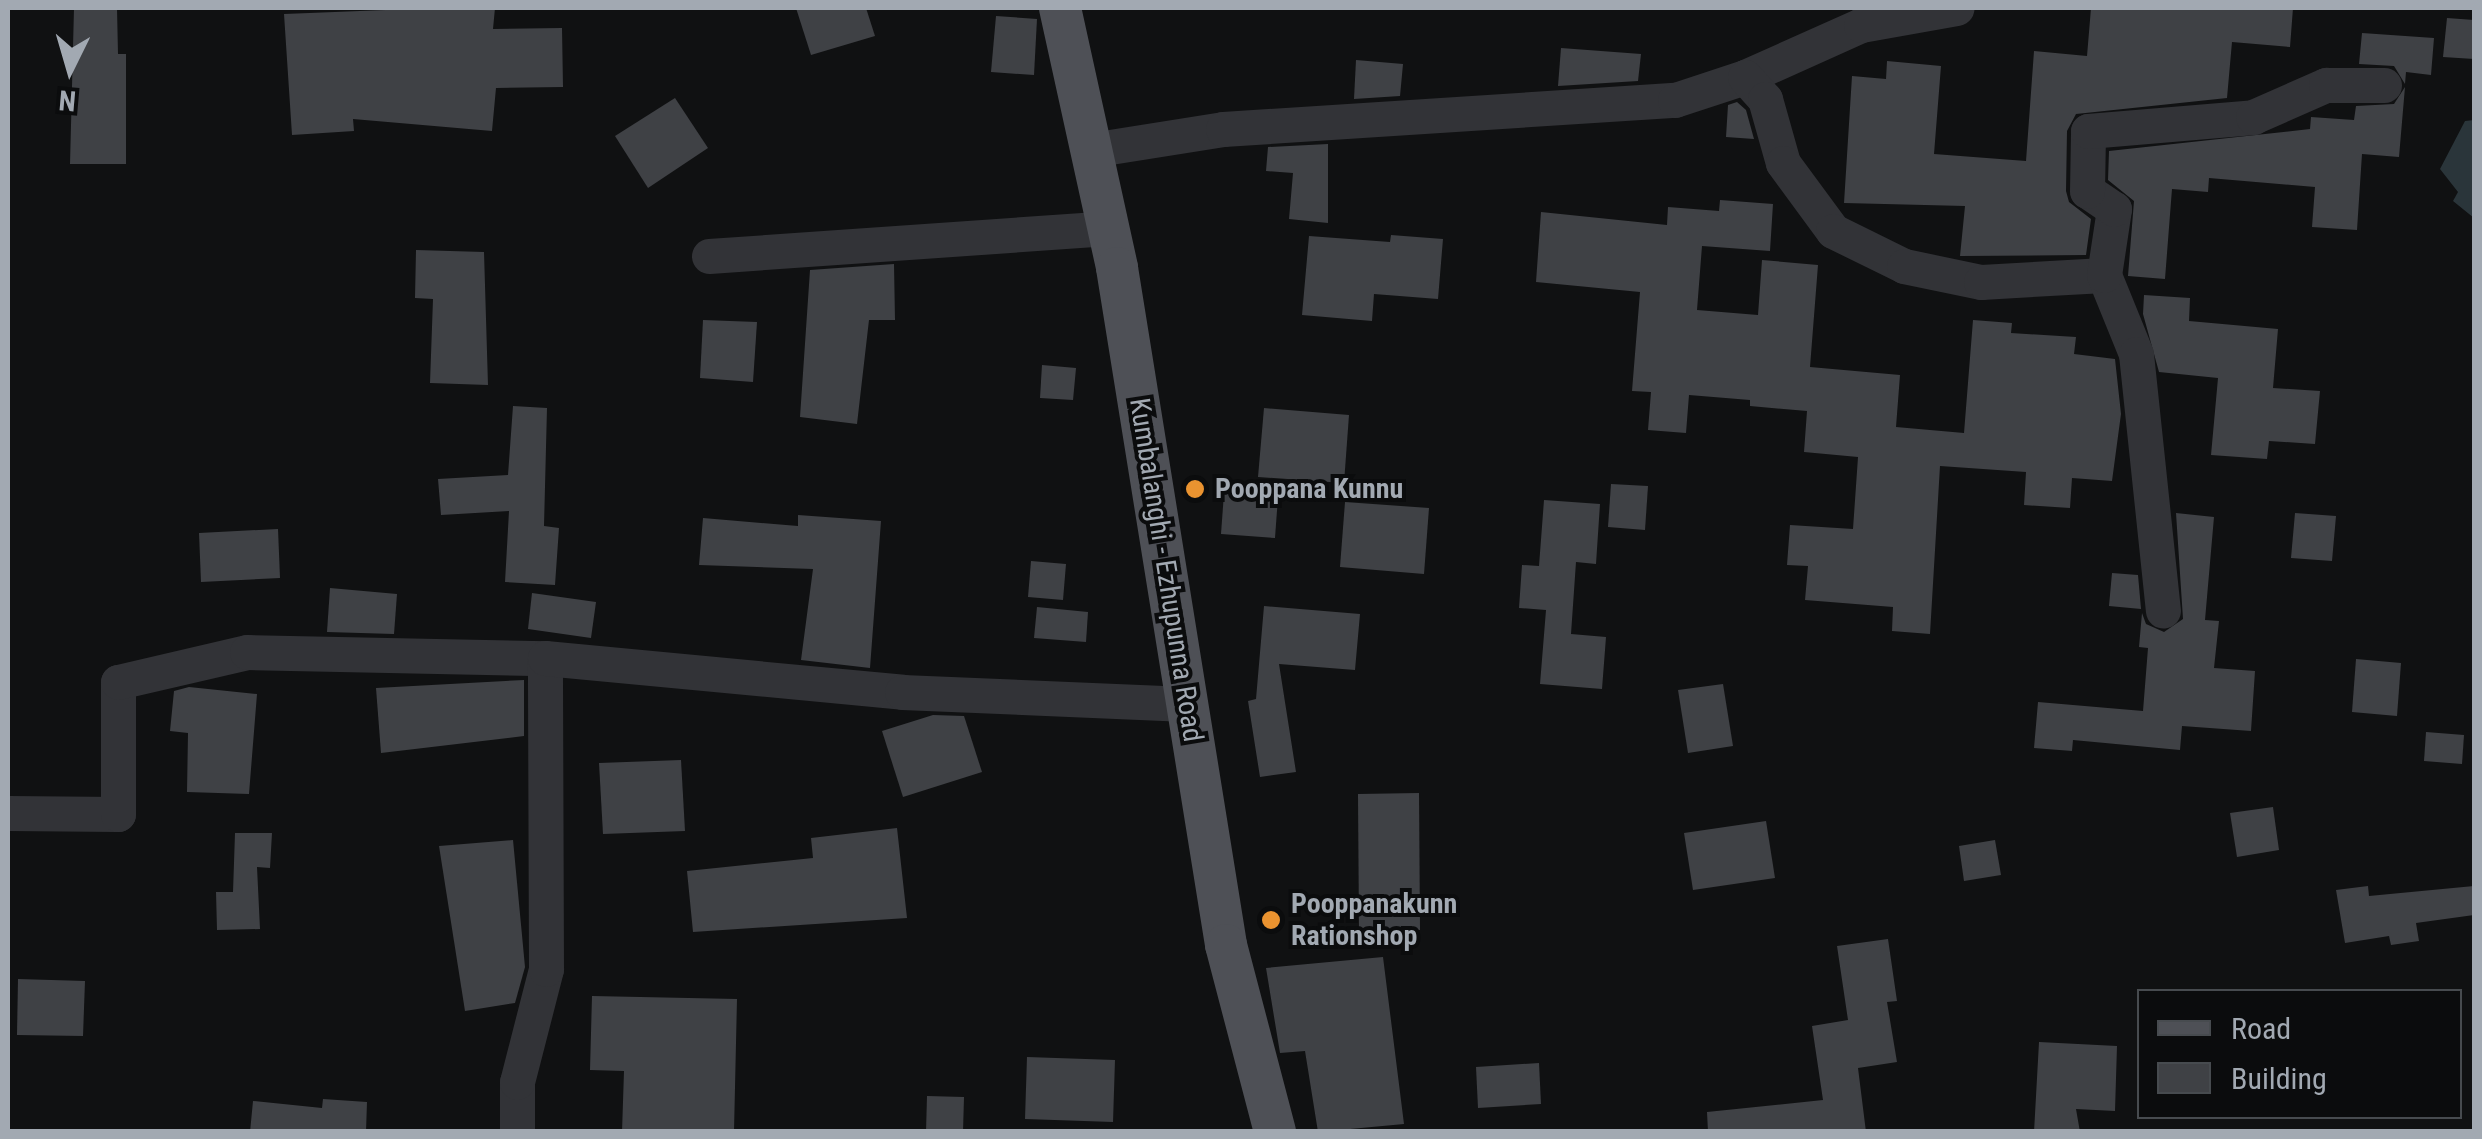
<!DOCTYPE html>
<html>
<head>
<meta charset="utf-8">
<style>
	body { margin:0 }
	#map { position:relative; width:2482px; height:1139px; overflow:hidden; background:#101112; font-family:"Roboto Condensed",sans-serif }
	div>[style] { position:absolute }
	.water>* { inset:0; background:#2a353a }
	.building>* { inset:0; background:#3f4145 }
	.minor>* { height:35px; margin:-17.5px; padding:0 17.5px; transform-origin:17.5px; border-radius:17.5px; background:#323337 }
	.major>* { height:42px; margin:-21px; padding:0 21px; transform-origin:21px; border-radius:21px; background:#4e5056 }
	.dots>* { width:28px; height:28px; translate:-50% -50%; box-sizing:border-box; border:5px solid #0b0c0d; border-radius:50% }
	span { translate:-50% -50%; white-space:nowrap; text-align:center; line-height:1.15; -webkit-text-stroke:8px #0b0c0d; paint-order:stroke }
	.poi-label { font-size:28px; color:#a2a9b2; font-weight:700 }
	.left { translate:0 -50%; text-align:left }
	.street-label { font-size:28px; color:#a2a9b2 }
	.frame { position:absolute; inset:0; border:10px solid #a2a9b2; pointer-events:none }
	.legend { position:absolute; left:2137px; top:989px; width:325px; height:130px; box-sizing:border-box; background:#0b0c0d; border:2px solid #474b4f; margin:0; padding:12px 18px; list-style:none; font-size:30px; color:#a2a9b2 }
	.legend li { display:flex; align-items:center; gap:20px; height:50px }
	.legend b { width:50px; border:2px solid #474b4f }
	.north { position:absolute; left:20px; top:20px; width:100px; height:100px; -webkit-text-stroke:8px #0b0c0d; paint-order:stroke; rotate:185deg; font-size:28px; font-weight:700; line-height:40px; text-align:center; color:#a2a9b2 }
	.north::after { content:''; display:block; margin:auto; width:35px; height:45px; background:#a2a9b2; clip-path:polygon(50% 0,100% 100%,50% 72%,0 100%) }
</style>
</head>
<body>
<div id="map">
	<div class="water">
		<div style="clip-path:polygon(2474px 120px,2474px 218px,2453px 201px,2458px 192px,2440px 169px,2465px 121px)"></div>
	</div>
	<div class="building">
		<div style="clip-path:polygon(74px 8px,117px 8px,118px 54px,126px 54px,126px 164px,70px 164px)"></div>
		<div style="clip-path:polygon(436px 8px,495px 8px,493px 29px,562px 28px,563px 87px,496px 88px,492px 131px,353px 119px,354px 131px,292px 135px,284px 14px)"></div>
		<div style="clip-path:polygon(796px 8px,866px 8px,875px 36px,811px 55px)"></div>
		<div style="clip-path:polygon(2091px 8px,2293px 8px,2290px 47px,2232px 42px,2227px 98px,2076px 114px,2067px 131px,2066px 191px,2069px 202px,2091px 219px,2086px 255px,1960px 256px,1965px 206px,1844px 203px,1852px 76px,1886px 79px,1887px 61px,1941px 66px,1934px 154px,2026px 161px,2034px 51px,2087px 56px)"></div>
		<div style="clip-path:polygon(996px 16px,1037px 19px,1034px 75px,991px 72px)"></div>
		<div style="clip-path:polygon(2447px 18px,2474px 20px,2474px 59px,2443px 57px)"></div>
		<div style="clip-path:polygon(2362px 33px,2434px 38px,2431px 75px,2406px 72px,2405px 84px,2394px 66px,2359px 64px)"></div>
		<div style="clip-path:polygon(1561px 48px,1641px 54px,1638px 81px,1558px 86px)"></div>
		<div style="clip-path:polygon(1356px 60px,1403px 64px,1400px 96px,1354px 99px)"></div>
		<div style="clip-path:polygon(2405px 87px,2399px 157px,2362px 154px,2357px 230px,2312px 227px,2315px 187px,2209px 178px,2208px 192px,2172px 189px,2165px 279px,2128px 276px,2134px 201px,2108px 180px,2109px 151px,2310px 129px,2311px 117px,2354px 120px,2356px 106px,2394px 104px)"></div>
		<div style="clip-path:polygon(675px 98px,708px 148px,648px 188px,615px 136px)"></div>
		<div style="clip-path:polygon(1737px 102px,1746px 110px,1754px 139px,1726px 137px,1728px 105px)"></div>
		<div style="clip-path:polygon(1328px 144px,1328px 223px,1289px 219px,1293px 173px,1266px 171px,1268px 147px)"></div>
		<div style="clip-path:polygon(1720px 200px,1773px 204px,1770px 251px,1702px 246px,1697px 310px,1758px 315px,1762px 260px,1818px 265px,1810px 367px,1900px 375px,1896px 427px,1964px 433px,1973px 320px,2012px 323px,2011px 333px,2076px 337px,2074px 354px,2115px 359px,2121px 414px,2112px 481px,2072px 478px,2070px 508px,2024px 505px,2026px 472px,1940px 466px,1930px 634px,1892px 631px,1893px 607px,1805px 600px,1808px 566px,1787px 565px,1790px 525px,1853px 529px,1858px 457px,1804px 452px,1807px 411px,1750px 406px,1750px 400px,1689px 395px,1686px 433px,1648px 430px,1651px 392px,1632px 391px,1640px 292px,1536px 282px,1541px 212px,1667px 225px,1668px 207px,1719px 211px)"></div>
		<div style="clip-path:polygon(1391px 235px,1443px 239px,1438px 299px,1374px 294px,1372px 321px,1302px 315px,1309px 236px,1390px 242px)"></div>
		<div style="clip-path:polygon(416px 250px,484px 252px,488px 385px,430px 383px,433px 299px,415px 298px)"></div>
		<div style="clip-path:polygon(894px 264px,895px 320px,869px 320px,857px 424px,800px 417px,810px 270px)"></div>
		<div style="clip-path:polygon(2144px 295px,2190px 298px,2189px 321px,2278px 329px,2273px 388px,2320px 391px,2315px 444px,2269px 441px,2267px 459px,2211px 455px,2218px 378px,2159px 372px,2143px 314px)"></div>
		<div style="clip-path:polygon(703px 320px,757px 322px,753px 382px,700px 378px)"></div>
		<div style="clip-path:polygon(1042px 365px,1076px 368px,1073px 400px,1040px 398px)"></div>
		<div style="clip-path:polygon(513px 406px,547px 408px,544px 526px,559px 528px,555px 585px,505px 582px,509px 511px,441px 515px,438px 479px,508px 475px)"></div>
		<div style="clip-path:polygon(1264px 408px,1349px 415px,1344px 483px,1258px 477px)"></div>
		<div style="clip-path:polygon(1611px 484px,1648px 486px,1645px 530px,1608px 527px)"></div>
		<div style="clip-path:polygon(1224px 493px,1278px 497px,1275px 538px,1221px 534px)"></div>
		<div style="clip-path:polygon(1544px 500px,1600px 504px,1596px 564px,1576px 562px,1571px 634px,1606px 637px,1602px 689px,1540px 684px,1546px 610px,1519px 608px,1522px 565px,1539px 566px)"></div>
		<div style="clip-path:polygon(1345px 502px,1429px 508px,1424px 574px,1340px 567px)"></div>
		<div style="clip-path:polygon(2176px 513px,2214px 517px,2205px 620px,2219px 621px,2214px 668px,2255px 671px,2251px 731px,2182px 726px,2180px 750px,2073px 740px,2072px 751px,2034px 748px,2038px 702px,2143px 711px,2148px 648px,2139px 647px,2142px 613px,2146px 624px,2164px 632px,2183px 619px)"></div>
		<div style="clip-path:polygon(2295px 513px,2336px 516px,2332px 561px,2291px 558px)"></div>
		<div style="clip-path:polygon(798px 515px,881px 521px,870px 668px,801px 660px,813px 569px,699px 565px,703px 518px,798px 526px)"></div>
		<div style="clip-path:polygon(278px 529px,280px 578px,201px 582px,199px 533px)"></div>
		<div style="clip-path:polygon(1031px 561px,1066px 564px,1063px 600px,1028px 597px)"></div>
		<div style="clip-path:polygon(2112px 573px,2138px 575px,2141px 609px,2109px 606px)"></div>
		<div style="clip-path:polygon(330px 588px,397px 594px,394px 634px,327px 632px)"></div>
		<div style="clip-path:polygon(532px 593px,596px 602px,591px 638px,528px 629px)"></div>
		<div style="clip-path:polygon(1264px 606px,1360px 614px,1355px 670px,1279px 664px,1296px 772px,1260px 777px,1248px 701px,1256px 699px)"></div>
		<div style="clip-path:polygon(1037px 607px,1088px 612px,1086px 642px,1034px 638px)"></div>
		<div style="clip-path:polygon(2356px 659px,2401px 663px,2397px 716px,2352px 712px)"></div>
		<div style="clip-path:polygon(524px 680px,524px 736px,381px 753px,376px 688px)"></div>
		<div style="clip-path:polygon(1723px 684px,1733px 746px,1688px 753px,1678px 690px)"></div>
		<div style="clip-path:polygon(189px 687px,257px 694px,249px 794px,187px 792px,188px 733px,170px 731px,174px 691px)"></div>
		<div style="clip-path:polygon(933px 715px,964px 716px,982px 772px,903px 797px,882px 731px)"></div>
		<div style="clip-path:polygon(2426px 732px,2464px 735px,2462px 764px,2424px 761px)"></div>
		<div style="clip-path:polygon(681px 760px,685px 831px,603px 834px,599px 763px)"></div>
		<div style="clip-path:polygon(1419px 793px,1420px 930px,1359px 931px,1358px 794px)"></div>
		<div style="clip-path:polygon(2273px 807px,2279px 850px,2237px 857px,2230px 813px)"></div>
		<div style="clip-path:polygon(1766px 821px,1775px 878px,1693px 890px,1684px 833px)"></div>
		<div style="clip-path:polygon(897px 828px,907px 918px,693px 932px,687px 871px,813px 858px,811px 838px)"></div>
		<div style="clip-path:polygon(235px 833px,272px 833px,270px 868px,257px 867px,260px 929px,217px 930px,216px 892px,233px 892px)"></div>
		<div style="clip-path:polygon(513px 840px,525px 967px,515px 1003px,465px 1011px,439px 846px)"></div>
		<div style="clip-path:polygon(1995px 840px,2001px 875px,1964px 881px,1959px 846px)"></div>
		<div style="clip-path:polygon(2368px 886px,2369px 896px,2474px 886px,2474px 915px,2416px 923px,2419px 941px,2391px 945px,2389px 936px,2345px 943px,2336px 890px)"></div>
		<div style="clip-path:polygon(1888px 939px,1897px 1001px,1887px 1002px,1897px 1062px,1858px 1068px,1866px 1132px,1708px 1132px,1707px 1112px,1823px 1100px,1812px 1026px,1848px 1020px,1837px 946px)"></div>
		<div style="clip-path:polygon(1383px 957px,1404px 1124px,1318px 1132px,1305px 1051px,1280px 1053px,1266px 968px)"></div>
		<div style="clip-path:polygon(18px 979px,85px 981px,83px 1036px,17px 1035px)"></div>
		<div style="clip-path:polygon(592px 996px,737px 999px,734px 1132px,622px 1132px,624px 1071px,590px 1070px)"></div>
		<div style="clip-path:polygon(2039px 1042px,2117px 1046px,2115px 1111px,2076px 1109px,2080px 1132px,2034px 1132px)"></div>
		<div style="clip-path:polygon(1027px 1057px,1115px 1060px,1113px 1122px,1025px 1119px)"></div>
		<div style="clip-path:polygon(1539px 1063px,1541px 1104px,1478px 1108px,1476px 1067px)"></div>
		<div style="clip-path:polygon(927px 1096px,964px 1097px,963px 1132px,926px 1132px)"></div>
		<div style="clip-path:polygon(323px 1099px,367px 1102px,366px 1132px,250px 1132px,253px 1101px,322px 1108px)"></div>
	</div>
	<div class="minor">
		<div style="left:1745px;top:77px;width:127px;rotate:-24.1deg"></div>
		<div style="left:1861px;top:25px;width:97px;rotate:-10.1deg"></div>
		<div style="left:1091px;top:150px;width:134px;rotate:-9deg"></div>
		<div style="left:1223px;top:129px;width:453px;rotate:-3.7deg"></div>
		<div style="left:1675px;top:100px;width:74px;rotate:-18.2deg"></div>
		<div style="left:1745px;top:77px;width:30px;rotate:48deg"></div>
		<div style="left:1765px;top:99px;width:66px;rotate:74.3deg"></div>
		<div style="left:1783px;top:163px;width:84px;rotate:53.7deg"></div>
		<div style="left:1833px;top:231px;width:79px;rotate:26.2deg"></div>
		<div style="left:1904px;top:266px;width:79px;rotate:11.7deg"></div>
		<div style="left:1981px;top:282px;width:123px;rotate:-3.3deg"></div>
		<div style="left:2104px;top:275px;width:85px;rotate:67.9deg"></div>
		<div style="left:2136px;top:354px;width:258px;rotate:84deg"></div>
		<div style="left:709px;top:256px;width:400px;rotate:-4deg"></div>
		<div style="left:2104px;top:275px;width:67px;rotate:-81.4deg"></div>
		<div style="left:2114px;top:209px;width:32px;rotate:-146deg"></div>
		<div style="left:2087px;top:191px;width:60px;rotate:-89deg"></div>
		<div style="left:2088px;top:131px;width:166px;rotate:-4.8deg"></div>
		<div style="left:2253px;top:117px;width:80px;rotate:-23.7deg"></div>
		<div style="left:2326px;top:85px;width:58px"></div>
		<div style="left:8px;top:813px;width:110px;rotate:0.5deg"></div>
		<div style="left:118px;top:814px;width:132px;rotate:-90deg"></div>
		<div style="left:118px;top:682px;width:132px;rotate:-13.1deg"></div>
		<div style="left:247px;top:652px;width:298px;rotate:1.2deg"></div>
		<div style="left:517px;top:1132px;width:50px;rotate:-90deg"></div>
		<div style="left:517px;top:1082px;width:117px;rotate:-75.6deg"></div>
		<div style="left:546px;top:969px;width:311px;rotate:-90.2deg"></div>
		<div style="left:545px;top:658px;width:359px;rotate:5.4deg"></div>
		<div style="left:902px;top:692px;width:285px;rotate:2.4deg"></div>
	</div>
	<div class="major">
		<div style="left:1060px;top:8px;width:266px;rotate:77.6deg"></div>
		<div style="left:1117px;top:268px;width:686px;rotate:80.85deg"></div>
		<div style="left:1226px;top:945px;width:193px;rotate:75.3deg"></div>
	</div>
	<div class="dots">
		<div style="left:1195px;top:489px;background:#ea9330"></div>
		<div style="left:1271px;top:920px;background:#ea9330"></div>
	</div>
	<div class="poi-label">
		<span class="left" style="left:1215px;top:489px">Pooppana Kunnu</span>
		<span class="left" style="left:1291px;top:920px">Pooppanakunn<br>Rationshop</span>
	</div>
	<div class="street-label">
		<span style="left:1166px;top:570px;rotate:81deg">Kumbalanghi - Ezhupunna Road</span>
	</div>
	<div class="frame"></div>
	<ul class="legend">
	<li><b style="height:12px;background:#4e5056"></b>Road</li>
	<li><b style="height:28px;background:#3f4145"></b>Building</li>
	</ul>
	<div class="north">N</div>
</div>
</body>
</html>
